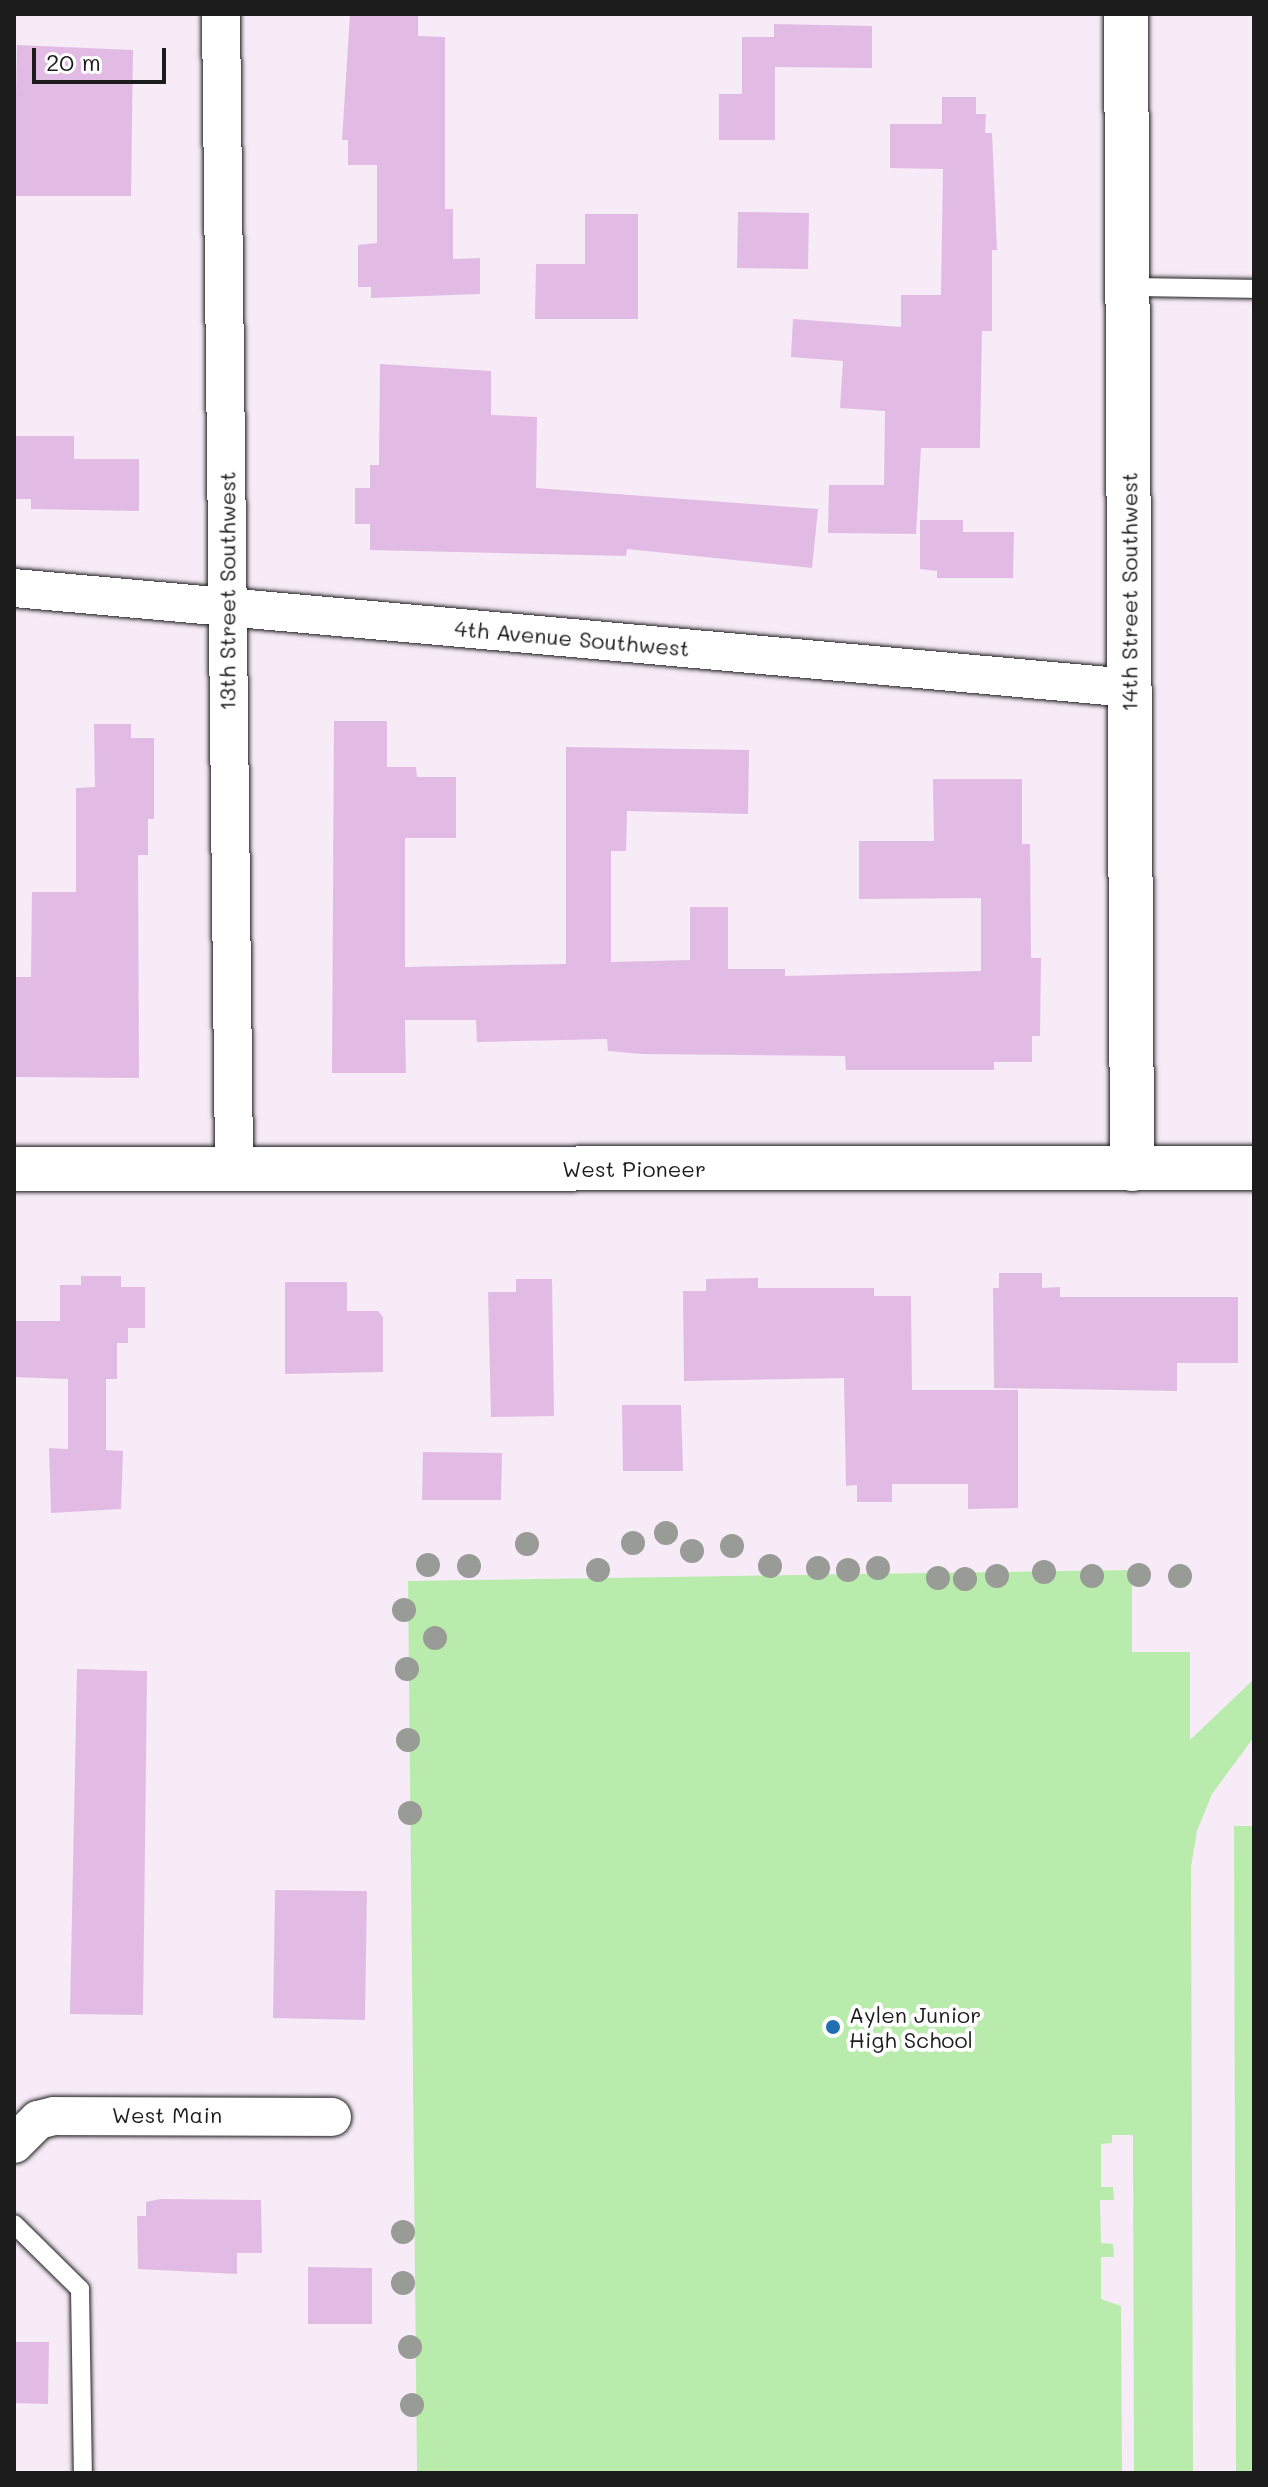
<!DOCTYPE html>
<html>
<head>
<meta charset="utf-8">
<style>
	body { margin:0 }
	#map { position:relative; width:1268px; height:2487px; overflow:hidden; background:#f6ebf7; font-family:Mali,sans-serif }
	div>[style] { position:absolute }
	.green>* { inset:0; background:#b9ecac }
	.building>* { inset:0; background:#e2bbe4 }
	.roads { filter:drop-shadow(0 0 2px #1c1c1c) drop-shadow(0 0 2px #1c1c1c) }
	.service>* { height:18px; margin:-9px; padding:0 9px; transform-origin:9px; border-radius:9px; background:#fff }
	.minor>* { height:38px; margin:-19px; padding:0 19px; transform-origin:19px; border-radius:19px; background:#fff }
	.tertiary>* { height:44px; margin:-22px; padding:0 22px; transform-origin:22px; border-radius:22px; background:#fff }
	.secondary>* { height:44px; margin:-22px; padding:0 22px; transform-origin:22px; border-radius:22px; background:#fff }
	.trees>* { width:24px; height:24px; margin:-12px; border-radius:50%; background:#989b96 }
	.dots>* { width:22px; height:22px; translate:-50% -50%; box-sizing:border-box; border:4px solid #fff; border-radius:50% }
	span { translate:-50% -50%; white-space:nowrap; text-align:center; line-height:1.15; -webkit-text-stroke:8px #fff; paint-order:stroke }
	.street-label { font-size:22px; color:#1c1c1c }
	.poi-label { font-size:22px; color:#1c1c1c }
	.left { translate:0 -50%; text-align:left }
	.frame { position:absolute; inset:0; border:16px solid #1c1c1c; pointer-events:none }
	.scale { position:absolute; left:32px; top:48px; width:134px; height:36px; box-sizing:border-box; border:4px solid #1c1c1c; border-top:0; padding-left:10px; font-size:24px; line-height:28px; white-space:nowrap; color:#1c1c1c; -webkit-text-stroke:6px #fff; paint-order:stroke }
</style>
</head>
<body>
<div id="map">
	<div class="green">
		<div style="clip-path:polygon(1132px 1570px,1132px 1652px,1190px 1652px,1190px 1740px,1254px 1679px,1254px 1737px,1212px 1794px,1197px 1831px,1191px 1867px,1193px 2473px,1134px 2473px,1133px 2135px,1112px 2135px,1112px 2143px,1101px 2144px,1101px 2187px,1113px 2187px,1114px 2200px,1100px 2200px,1101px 2243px,1113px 2244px,1114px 2257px,1101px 2257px,1101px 2299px,1121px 2306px,1122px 2473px,417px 2473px,408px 1581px)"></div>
		<div style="clip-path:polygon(1234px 1826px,1254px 1826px,1254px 2473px,1236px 2473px)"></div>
	</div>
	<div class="building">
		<div style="clip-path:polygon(350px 14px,418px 14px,418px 36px,445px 37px,445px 209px,453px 209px,453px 259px,480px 258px,480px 294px,371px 298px,371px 287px,358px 287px,358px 245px,377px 243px,377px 165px,348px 165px,348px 140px,342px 140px)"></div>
		<div style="clip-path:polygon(774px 24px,872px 26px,872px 68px,775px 67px,775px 140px,719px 140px,719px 94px,742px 94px,742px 37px,774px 37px)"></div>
		<div style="clip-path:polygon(17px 45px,133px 50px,131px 196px,14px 196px)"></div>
		<div style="clip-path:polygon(942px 97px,976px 97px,976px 114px,986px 114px,985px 133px,992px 133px,997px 250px,992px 250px,992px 331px,982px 331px,980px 448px,921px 448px,916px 534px,828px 533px,829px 485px,884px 485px,885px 411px,840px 408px,843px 361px,791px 357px,793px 319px,901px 327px,901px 295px,941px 295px,943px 169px,890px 168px,890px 124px,942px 124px)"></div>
		<div style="clip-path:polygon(738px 212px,809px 213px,808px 269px,737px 268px)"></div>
		<div style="clip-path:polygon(585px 214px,638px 214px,638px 319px,535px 319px,536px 264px,585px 264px)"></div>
		<div style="clip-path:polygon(380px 364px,491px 371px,491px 415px,537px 417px,536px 488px,818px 509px,812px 568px,627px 549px,626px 556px,370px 550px,370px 524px,355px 524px,355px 488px,370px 488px,370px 465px,379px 465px)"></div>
		<div style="clip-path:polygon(14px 436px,74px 436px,74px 459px,139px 459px,139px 511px,31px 509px,31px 499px,14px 499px)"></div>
		<div style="clip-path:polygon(920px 520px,963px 520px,963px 532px,1014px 532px,1013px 578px,937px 578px,937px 571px,920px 569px)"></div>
		<div style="clip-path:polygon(334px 721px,387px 721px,387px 767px,416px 767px,417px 777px,456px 777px,456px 838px,405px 838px,405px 967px,566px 964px,566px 747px,749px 750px,748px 814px,627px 811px,626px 851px,611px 851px,611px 962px,690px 960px,690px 907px,728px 907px,728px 969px,785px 969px,785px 976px,981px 971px,981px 898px,859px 899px,859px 841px,934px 841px,933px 779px,1022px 779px,1022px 844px,1030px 844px,1031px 958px,1041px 958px,1040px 1036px,1032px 1036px,1032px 1062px,994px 1062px,994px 1070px,846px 1070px,845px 1056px,641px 1054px,608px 1051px,607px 1039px,477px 1042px,476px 1020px,405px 1020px,406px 1073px,332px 1073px)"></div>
		<div style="clip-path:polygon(94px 724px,131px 724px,131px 738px,154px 738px,154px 819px,148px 819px,148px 855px,138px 855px,139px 1078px,14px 1077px,14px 977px,31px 977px,32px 892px,76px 892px,76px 788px,95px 787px)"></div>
		<div style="clip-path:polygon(999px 1273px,1042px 1273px,1042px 1288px,1060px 1287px,1060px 1297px,1238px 1297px,1238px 1363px,1177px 1363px,1177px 1391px,994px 1388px,993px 1288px,999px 1288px)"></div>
		<div style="clip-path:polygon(81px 1276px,121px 1276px,121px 1287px,145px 1287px,145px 1328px,128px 1328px,128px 1343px,117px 1343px,117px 1379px,106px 1379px,106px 1450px,123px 1451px,121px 1509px,51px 1513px,49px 1448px,68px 1449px,68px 1379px,14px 1377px,14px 1321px,60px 1321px,60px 1285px,81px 1285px)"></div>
		<div style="clip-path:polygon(758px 1278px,758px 1288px,874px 1288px,874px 1296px,911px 1296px,912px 1390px,1018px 1390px,1018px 1508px,968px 1509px,968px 1484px,892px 1484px,892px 1502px,857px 1502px,857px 1485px,846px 1486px,844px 1378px,684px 1381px,683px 1291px,706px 1291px,706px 1279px)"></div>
		<div style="clip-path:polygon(516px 1279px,552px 1279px,554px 1416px,491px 1417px,488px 1292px,516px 1292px)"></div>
		<div style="clip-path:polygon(285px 1282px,347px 1282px,347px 1311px,378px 1311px,383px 1317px,383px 1372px,285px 1374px)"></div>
		<div style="clip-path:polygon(622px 1405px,681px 1405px,683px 1471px,623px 1471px)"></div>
		<div style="clip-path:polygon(423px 1452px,502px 1453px,501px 1500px,422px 1500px)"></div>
		<div style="clip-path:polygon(77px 1669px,147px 1671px,143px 2015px,70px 2014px)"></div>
		<div style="clip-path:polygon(275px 1890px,367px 1891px,365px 2020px,273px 2018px)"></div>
		<div style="clip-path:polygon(160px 2199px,261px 2200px,262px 2253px,237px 2253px,237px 2274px,138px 2269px,137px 2216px,146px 2216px,146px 2202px)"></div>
		<div style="clip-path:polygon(308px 2267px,372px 2268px,372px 2324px,308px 2324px)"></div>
		<div style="clip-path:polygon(14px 2342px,49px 2342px,48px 2404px,14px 2403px)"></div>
	</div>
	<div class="roads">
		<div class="service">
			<div style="left:1128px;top:287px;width:126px;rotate:0.9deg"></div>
			<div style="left:14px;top:2224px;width:93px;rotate:44.6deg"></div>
			<div style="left:80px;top:2289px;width:184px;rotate:89.1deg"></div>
		</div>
		<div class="minor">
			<div style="left:221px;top:14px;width:1154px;rotate:89.35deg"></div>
			<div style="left:14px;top:588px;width:1120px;rotate:5.12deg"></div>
			<div style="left:14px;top:2144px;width:34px;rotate:-45deg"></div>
			<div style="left:38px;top:2120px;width:16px;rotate:-14deg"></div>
			<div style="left:54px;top:2116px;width:278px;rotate:0.2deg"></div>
		</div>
		<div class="tertiary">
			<div style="left:1126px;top:14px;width:1155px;rotate:89.7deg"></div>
		</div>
		<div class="secondary">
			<div style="left:14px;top:1169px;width:1240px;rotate:-0.05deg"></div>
		</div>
	</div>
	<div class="trees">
		<div style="left:666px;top:1533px"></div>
		<div style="left:633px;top:1543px"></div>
		<div style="left:527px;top:1544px"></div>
		<div style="left:732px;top:1546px"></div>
		<div style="left:692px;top:1551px"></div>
		<div style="left:428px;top:1565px"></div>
		<div style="left:469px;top:1566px"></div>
		<div style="left:770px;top:1566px"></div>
		<div style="left:818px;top:1568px"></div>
		<div style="left:878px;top:1568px"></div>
		<div style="left:598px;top:1570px"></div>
		<div style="left:848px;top:1570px"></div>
		<div style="left:1044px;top:1572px"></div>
		<div style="left:1139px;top:1575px"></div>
		<div style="left:997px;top:1576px"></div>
		<div style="left:1092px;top:1576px"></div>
		<div style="left:1180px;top:1576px"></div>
		<div style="left:938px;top:1578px"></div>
		<div style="left:965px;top:1579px"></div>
		<div style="left:404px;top:1610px"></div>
		<div style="left:435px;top:1638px"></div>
		<div style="left:407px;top:1669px"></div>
		<div style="left:408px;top:1740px"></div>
		<div style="left:410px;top:1813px"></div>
		<div style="left:403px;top:2232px"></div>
		<div style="left:403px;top:2283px"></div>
		<div style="left:410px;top:2347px"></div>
		<div style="left:412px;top:2405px"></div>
	</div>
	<div class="dots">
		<div style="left:833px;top:2027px;background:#1f6fb2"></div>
	</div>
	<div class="street-label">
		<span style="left:227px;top:591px;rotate:-90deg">13th Street Southwest</span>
		<span style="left:1129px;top:592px;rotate:-90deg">14th Street Southwest</span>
		<span style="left:572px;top:638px;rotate:5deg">4th Avenue Southwest</span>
		<span style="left:634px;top:1169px">West Pioneer</span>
		<span style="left:167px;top:2115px">West Main</span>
	</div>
	<div class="poi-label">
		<span class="left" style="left:849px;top:2027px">Aylen Junior<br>High School</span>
	</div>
	<div class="frame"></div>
	<div class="scale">20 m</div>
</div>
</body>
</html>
